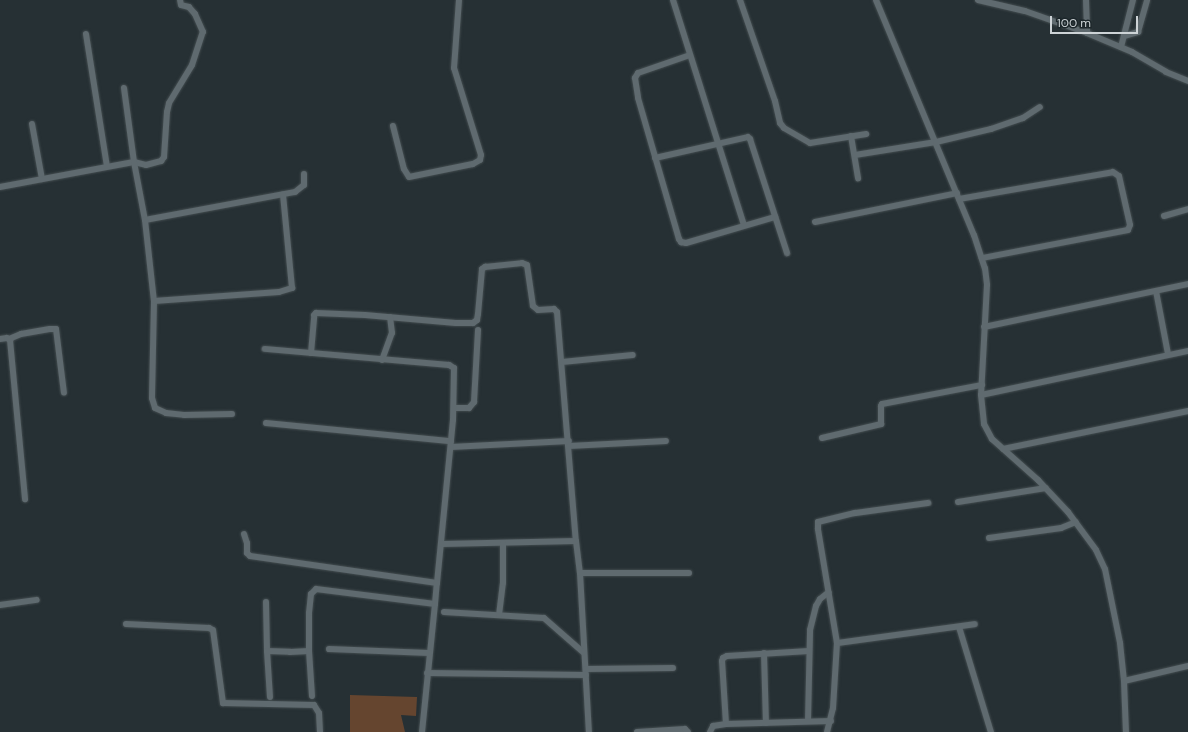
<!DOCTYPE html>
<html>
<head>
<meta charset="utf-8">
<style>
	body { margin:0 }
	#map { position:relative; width:1188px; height:732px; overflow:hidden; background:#263034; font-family:"DM Sans",sans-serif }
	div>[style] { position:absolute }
	.green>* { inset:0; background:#65452f }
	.roads { filter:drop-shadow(0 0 1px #434c4f) drop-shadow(0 0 1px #434c4f) }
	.minor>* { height:6px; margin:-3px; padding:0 3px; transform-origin:3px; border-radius:3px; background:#5f6a6f }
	span { translate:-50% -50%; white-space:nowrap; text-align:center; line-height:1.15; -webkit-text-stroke:3px #1c262a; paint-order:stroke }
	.scale { position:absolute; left:1050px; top:16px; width:88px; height:18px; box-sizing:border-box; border:2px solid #cdd3d6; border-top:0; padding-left:5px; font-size:12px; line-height:14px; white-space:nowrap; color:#cdd3d6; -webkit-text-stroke:3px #1c262a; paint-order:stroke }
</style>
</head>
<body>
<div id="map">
	<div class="green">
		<div style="clip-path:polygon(350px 695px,417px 697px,416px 716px,401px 715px,405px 732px,350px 732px)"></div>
	</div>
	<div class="roads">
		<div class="minor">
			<div style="left:673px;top:0;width:236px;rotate:72.5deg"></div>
			<div style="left:740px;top:0;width:107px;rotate:70.9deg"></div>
			<div style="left:775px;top:101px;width:23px;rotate:77deg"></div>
			<div style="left:780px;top:123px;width:6px;rotate:51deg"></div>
			<div style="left:784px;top:128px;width:30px;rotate:30deg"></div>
			<div style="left:810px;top:143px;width:57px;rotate:-9.1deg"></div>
			<div style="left:876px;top:0;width:255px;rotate:67.4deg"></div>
			<div style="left:974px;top:235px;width:35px;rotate:72deg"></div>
			<div style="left:985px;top:268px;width:17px;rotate:83deg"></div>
			<div style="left:987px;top:285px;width:110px;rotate:93.1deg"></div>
			<div style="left:981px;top:395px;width:29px;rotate:84deg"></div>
			<div style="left:984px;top:424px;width:17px;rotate:62deg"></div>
			<div style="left:992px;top:439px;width:62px;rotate:41.7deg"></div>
			<div style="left:1038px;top:480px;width:44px;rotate:46.8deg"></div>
			<div style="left:1068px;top:512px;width:47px;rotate:53.6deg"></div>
			<div style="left:1096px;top:550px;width:21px;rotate:65deg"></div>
			<div style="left:1105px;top:569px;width:76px;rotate:78.5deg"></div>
			<div style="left:1120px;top:643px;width:38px;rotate:84deg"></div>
			<div style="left:1124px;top:681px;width:51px;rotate:87.8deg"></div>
			<div style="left:978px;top:0;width:48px;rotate:13.2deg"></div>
			<div style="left:1025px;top:11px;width:66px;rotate:19.5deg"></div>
			<div style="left:1087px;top:33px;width:49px;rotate:22.9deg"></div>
			<div style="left:1132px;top:52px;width:39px;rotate:30deg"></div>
			<div style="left:1166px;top:72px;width:24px;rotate:22deg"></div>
			<div style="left:1086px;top:0;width:33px;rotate:88deg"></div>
			<div style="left:86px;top:34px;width:134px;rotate:81deg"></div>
			<div style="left:1124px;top:36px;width:15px;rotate:-16deg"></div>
			<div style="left:1138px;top:32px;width:33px;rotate:-74deg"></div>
			<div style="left:1121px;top:47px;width:49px;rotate:-75.7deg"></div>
			<div style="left:690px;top:55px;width:55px;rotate:160.9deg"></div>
			<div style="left:638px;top:73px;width:6px;rotate:121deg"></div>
			<div style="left:635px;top:78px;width:20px;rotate:81deg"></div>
			<div style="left:638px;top:98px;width:147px;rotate:73.8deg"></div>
			<div style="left:679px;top:239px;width:4px;rotate:56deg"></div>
			<div style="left:681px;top:242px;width:5px;rotate:11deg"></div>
			<div style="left:686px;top:243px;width:93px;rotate:-16.3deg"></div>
			<div style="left:124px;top:88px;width:75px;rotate:82.3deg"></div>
			<div style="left:134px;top:162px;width:12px;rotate:14deg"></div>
			<div style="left:146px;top:165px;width:16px;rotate:-15deg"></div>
			<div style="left:161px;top:161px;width:5px;rotate:-53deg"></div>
			<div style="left:164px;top:157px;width:45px;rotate:-86.2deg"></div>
			<div style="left:167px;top:112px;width:9px;rotate:-77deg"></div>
			<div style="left:169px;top:103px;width:44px;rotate:-58.8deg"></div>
			<div style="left:192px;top:65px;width:35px;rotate:-72deg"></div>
			<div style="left:203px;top:32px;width:20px;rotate:-114deg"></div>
			<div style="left:195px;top:14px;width:9px;rotate:-131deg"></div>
			<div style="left:189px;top:7px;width:8px;rotate:-166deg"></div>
			<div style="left:181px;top:5px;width:5px;rotate:-101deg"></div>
			<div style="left:32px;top:124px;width:56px;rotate:79.7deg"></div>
			<div style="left:393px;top:126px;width:44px;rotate:75.7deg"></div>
			<div style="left:404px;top:169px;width:9px;rotate:58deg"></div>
			<div style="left:409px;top:177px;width:65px;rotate:-11.5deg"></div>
			<div style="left:473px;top:164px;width:8px;rotate:-30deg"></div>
			<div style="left:480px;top:160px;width:5px;rotate:-79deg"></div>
			<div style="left:481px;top:155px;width:91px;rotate:-107.2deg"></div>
			<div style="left:454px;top:68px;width:68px;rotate:-85.8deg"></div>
			<div style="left:851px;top:136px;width:43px;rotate:80.5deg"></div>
			<div style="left:855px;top:155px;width:82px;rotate:-9.1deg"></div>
			<div style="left:936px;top:142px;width:57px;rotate:-13.3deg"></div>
			<div style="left:991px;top:129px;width:34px;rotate:-19deg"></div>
			<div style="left:1023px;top:118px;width:20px;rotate:-33deg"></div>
			<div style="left:655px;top:158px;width:95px;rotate:-12.7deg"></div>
			<div style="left:748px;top:137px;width:3px;rotate:45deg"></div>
			<div style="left:750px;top:139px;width:120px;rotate:72deg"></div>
			<div style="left:0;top:187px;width:136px;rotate:-10.6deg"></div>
			<div style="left:134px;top:162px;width:59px;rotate:79.3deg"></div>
			<div style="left:145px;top:220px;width:153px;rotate:-10.6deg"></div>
			<div style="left:295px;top:192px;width:11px;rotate:-38deg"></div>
			<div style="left:304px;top:185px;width:11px;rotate:-90deg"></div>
			<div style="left:959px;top:199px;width:156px;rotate:-9.9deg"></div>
			<div style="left:1113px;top:172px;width:7px;rotate:34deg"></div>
			<div style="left:1119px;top:176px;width:50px;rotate:77.3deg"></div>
			<div style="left:1130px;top:225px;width:5px;rotate:112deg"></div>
			<div style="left:1128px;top:230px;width:149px;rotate:169.1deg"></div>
			<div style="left:1164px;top:216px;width:25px;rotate:-16deg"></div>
			<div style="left:145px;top:220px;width:81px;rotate:83.7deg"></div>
			<div style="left:154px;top:301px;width:97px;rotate:91.2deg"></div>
			<div style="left:152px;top:398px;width:10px;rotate:73deg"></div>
			<div style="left:155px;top:408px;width:12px;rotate:24deg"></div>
			<div style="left:166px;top:413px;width:18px;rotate:6deg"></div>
			<div style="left:184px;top:415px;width:48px;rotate:-1.2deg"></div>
			<div style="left:815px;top:222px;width:145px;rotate:-11.5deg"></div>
			<div style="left:1156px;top:291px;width:64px;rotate:79.2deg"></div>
			<div style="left:154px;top:301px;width:125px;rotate:-4.1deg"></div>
			<div style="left:279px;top:292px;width:14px;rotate:-17deg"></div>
			<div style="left:292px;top:288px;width:94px;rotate:-95.5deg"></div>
			<div style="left:984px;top:327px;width:208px;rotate:-11.9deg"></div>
			<div style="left:0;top:339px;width:7px;rotate:-8deg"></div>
			<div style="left:7px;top:338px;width:4px;rotate:34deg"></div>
			<div style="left:10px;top:340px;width:160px;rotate:84.6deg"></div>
			<div style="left:9px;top:339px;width:13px;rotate:-23deg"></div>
			<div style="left:21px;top:334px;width:29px;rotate:-10deg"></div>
			<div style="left:50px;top:329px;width:6px"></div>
			<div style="left:56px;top:329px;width:64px;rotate:82.9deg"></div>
			<div style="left:311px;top:353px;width:38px;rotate:-85deg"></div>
			<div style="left:314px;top:315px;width:3px;rotate:-45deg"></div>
			<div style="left:316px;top:313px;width:49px;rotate:2.3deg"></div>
			<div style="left:365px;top:315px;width:91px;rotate:5deg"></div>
			<div style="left:456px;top:323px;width:17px"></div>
			<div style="left:473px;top:323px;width:5px;rotate:-37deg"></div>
			<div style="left:477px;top:320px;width:6px;rotate:-81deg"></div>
			<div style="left:478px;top:314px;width:45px;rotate:-84.9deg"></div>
			<div style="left:482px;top:269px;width:4px;rotate:-34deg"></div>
			<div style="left:485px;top:267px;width:37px;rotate:-6deg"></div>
			<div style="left:522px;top:263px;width:5px;rotate:22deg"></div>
			<div style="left:527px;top:265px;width:41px;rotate:81.7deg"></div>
			<div style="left:533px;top:306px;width:6px;rotate:39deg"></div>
			<div style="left:538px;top:310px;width:16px;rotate:-4deg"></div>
			<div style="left:554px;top:309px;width:4px;rotate:45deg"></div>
			<div style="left:557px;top:312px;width:230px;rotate:85.3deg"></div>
			<div style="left:576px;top:541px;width:32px;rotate:83deg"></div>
			<div style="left:580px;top:573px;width:159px;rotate:86.8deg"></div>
			<div style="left:382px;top:360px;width:29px;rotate:-70deg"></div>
			<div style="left:392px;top:333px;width:16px;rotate:-97deg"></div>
			<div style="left:562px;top:362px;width:71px;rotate:-5.6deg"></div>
			<div style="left:981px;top:395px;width:212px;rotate:-12deg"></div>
			<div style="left:454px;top:408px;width:15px"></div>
			<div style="left:469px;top:408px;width:8px;rotate:-50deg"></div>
			<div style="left:474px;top:402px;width:72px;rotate:-86.8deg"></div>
			<div style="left:266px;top:423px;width:186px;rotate:5.6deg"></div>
			<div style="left:822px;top:438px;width:61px;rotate:-13.3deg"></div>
			<div style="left:881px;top:424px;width:18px;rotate:-90deg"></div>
			<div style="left:881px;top:406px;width:2px;rotate:-63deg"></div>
			<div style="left:882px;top:404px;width:102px;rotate:-10.8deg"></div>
			<div style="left:569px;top:446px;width:97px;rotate:-3deg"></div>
			<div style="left:451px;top:447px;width:118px;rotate:-2.9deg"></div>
			<div style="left:1003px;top:449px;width:189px;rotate:-11.6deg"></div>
			<div style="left:958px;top:502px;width:89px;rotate:-9deg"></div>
			<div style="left:244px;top:534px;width:9px;rotate:72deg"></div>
			<div style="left:247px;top:543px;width:10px;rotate:90deg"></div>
			<div style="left:247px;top:553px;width:4px;rotate:45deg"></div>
			<div style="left:250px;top:556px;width:189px;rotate:8.2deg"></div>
			<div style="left:437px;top:583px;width:164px;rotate:-84.4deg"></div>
			<div style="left:453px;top:420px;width:52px;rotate:-88.9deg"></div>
			<div style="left:454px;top:368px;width:6px;rotate:-149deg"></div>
			<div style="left:449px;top:365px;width:185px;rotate:-175deg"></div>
			<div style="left:989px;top:538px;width:73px;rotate:-7.9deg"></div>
			<div style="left:1061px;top:528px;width:16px;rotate:-22deg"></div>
			<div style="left:442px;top:544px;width:134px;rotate:-1.3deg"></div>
			<div style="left:580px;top:573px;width:109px"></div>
			<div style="left:266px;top:602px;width:49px;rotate:88.8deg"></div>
			<div style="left:267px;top:651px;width:23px;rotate:2deg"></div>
			<div style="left:290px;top:652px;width:19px;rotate:-3deg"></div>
			<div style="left:309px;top:651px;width:38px;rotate:-90deg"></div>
			<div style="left:309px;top:613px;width:19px;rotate:-84deg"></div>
			<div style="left:311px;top:594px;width:7px;rotate:-45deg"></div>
			<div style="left:316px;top:589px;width:120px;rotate:7.2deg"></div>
			<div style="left:435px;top:604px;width:129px;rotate:95.8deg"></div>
			<div style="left:435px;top:604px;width:21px;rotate:-85deg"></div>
			<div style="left:0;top:605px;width:37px;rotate:-8deg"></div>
			<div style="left:444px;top:612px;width:100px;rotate:3.4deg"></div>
			<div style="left:544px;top:618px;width:52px;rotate:41.1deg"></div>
			<div style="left:499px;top:615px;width:32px;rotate:-83deg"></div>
			<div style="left:503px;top:583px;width:40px;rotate:-90deg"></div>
			<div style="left:126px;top:624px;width:83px;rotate:2.8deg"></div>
			<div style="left:209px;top:628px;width:4px;rotate:27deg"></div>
			<div style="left:213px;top:630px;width:74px;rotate:82.2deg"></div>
			<div style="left:223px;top:703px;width:91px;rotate:1.3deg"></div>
			<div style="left:314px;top:705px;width:9px;rotate:58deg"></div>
			<div style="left:319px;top:713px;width:19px;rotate:87deg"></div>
			<div style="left:959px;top:627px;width:110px;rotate:73.1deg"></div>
			<div style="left:837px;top:643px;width:139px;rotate:-7.8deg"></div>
			<div style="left:329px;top:649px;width:100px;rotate:2.3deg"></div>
			<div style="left:267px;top:651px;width:46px;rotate:86.3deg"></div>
			<div style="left:309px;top:651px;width:45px;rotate:86.2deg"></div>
			<div style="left:764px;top:653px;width:70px;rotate:88.4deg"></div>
			<div style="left:586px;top:669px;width:87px;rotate:-0.7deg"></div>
			<div style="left:427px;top:673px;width:159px;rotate:0.7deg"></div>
			<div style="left:1124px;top:681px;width:66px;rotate:-13.2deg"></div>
			<div style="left:808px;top:721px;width:91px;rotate:-88.7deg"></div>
			<div style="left:810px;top:630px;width:25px;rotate:-76deg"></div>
			<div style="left:816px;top:606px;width:8px;rotate:-60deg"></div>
			<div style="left:820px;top:599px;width:11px;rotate:-38deg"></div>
			<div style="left:726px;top:724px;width:63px;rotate:-93.6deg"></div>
			<div style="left:722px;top:661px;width:3px;rotate:-72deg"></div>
			<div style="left:723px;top:658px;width:4px;rotate:-27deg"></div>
			<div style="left:727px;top:656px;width:82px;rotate:-3.5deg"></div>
			<div style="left:637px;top:732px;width:48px;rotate:-3.6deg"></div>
			<div style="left:685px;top:729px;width:4px;rotate:45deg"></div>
			<div style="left:710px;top:732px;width:7px;rotate:-63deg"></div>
			<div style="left:713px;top:726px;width:13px;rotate:-9deg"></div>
			<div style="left:726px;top:724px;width:105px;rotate:-1.6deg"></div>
			<div style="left:827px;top:732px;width:25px;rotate:-76deg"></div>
			<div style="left:833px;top:708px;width:65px;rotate:-86.5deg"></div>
			<div style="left:837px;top:643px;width:116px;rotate:-99.5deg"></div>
			<div style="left:818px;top:529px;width:7px;rotate:-90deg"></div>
			<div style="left:818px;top:522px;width:38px;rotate:-14deg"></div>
			<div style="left:855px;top:513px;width:74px;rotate:-7.8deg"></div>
		</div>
	</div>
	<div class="scale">100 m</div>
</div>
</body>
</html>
